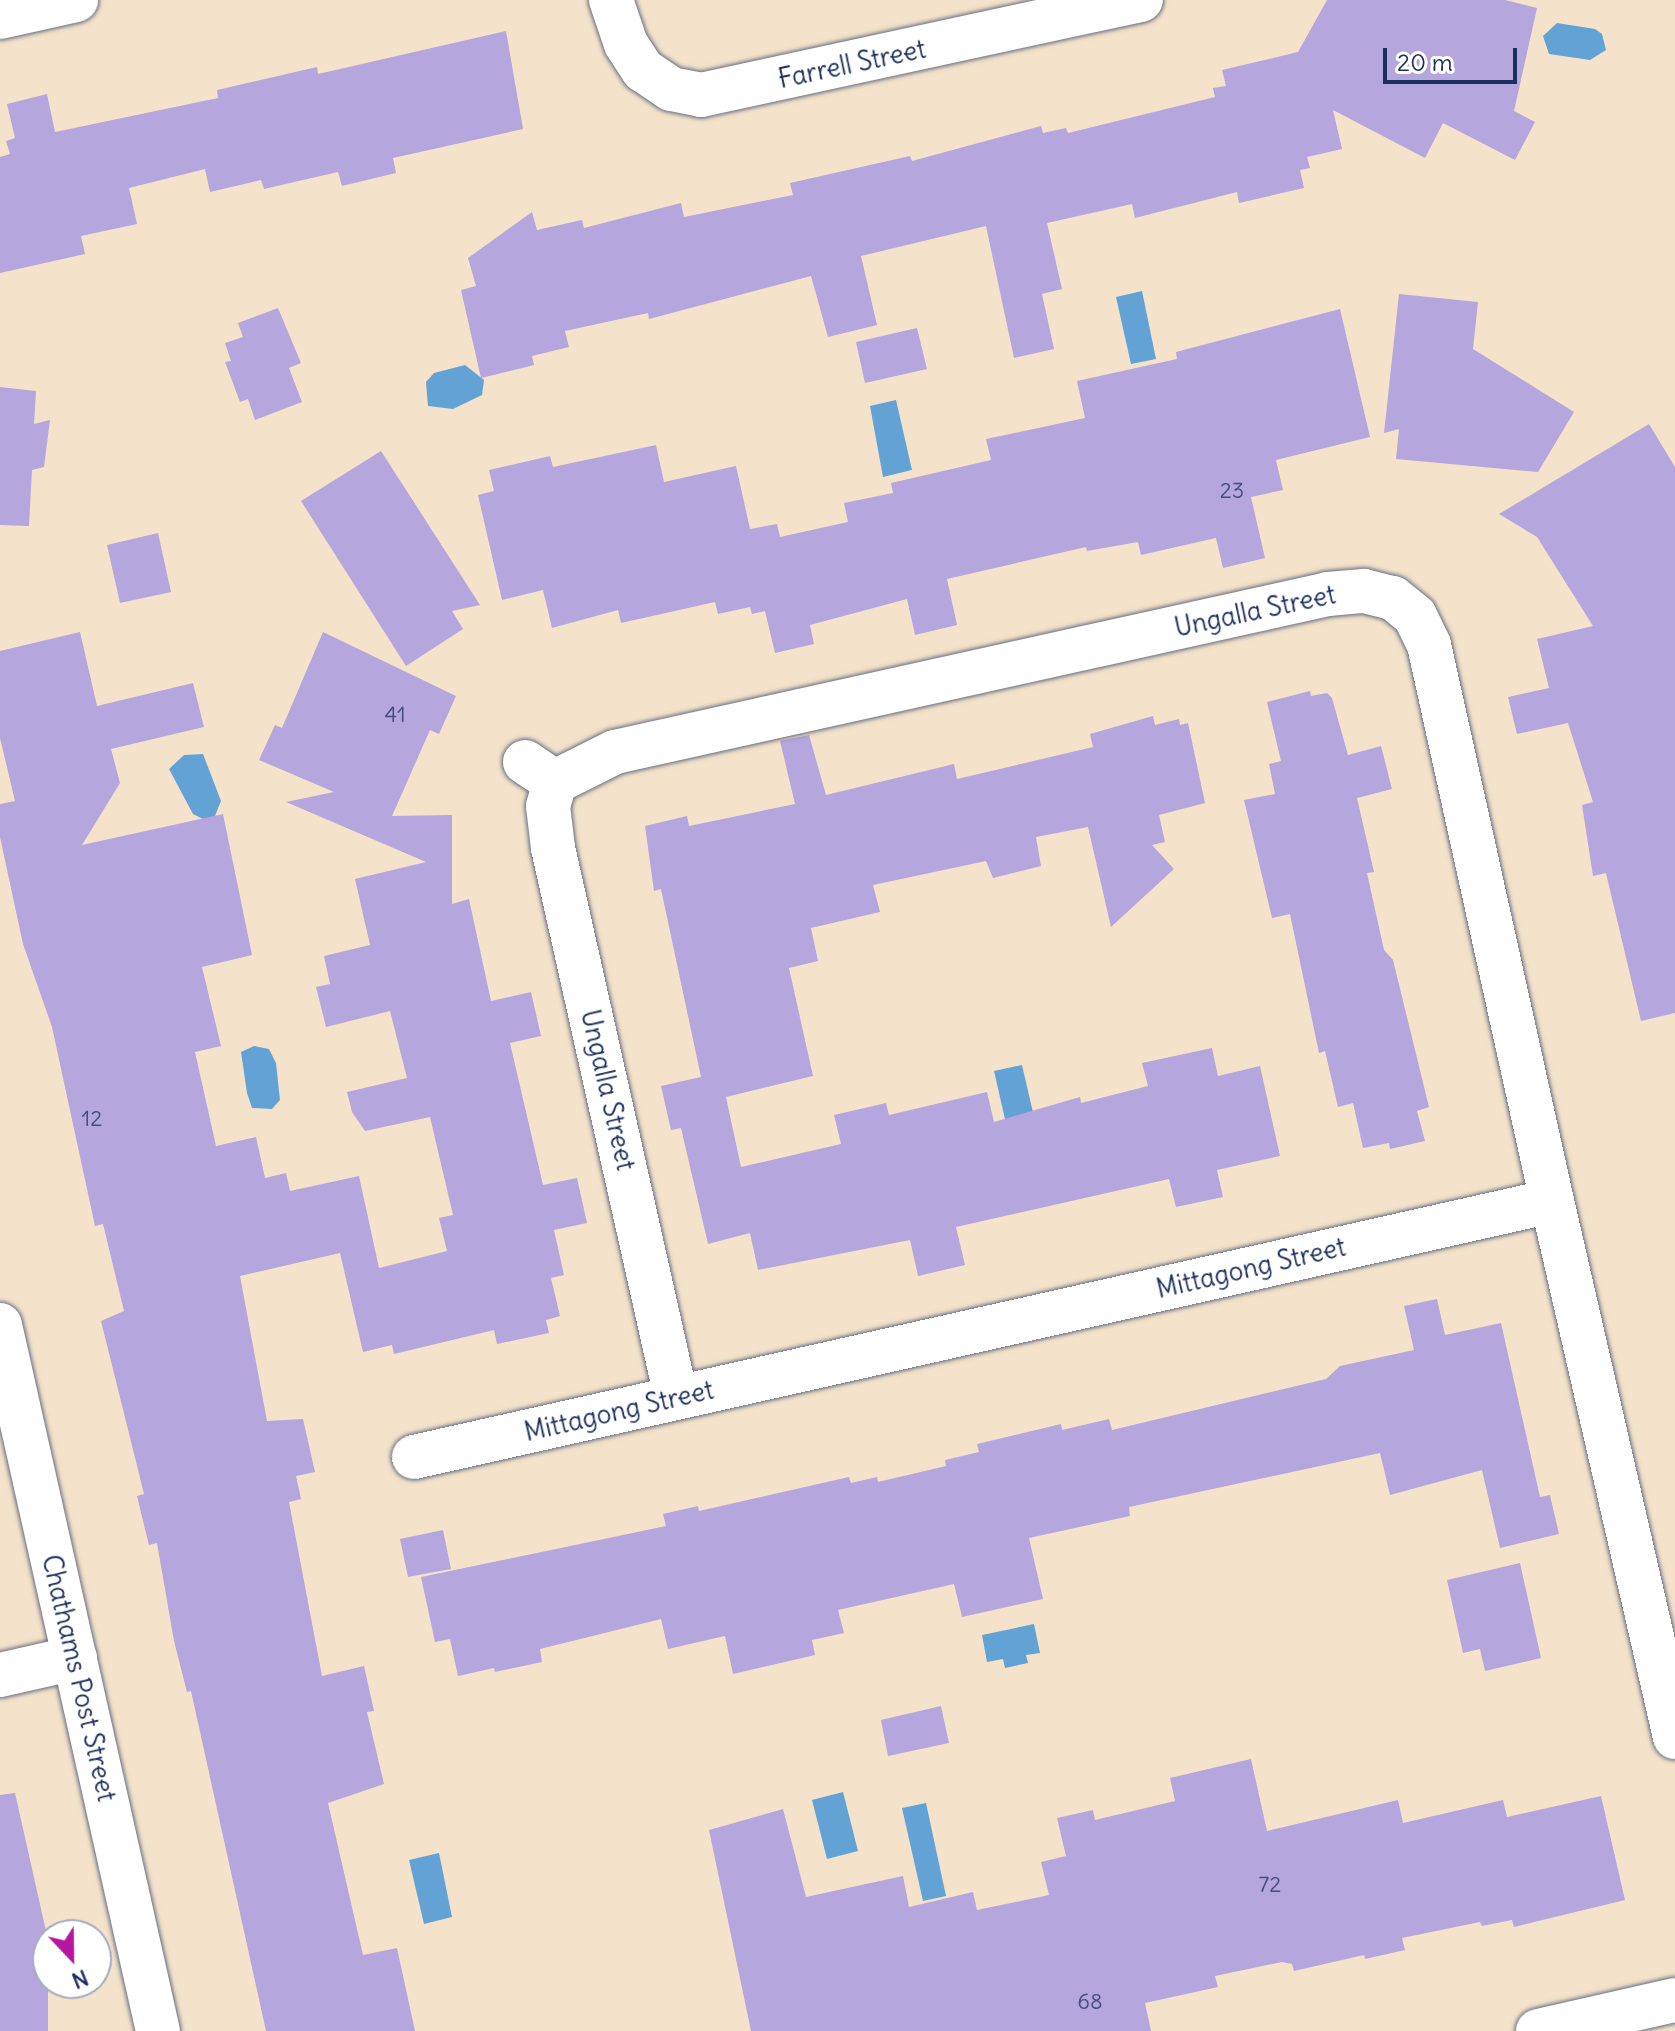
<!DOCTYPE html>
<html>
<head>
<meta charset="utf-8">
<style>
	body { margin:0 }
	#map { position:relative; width:1675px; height:2031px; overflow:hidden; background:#f4e3ca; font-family:Delius,sans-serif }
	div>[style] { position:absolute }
	.water>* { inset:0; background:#63a2d5 }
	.building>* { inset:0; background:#b5a6dd }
	.roads { filter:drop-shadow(0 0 2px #676e84) drop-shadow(0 0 2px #676e84) }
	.minor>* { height:44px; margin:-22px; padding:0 22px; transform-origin:22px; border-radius:22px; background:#fff }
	span { translate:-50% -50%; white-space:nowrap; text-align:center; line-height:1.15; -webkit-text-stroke:6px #fff; paint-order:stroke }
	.number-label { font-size:22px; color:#424d7e }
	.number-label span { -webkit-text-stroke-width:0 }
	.street-label { font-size:26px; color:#1b2f5e }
	.north { position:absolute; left:32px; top:1919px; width:80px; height:80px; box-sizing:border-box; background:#fff; border:2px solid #a4acbf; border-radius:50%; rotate:158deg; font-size:22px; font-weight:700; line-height:32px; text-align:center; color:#1b2f5e }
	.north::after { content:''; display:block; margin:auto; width:28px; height:36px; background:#b5179e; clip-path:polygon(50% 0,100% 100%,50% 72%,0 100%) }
	.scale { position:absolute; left:1383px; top:48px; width:134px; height:36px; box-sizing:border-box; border:4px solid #1b2f5e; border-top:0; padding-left:10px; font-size:24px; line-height:28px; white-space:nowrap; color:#1b2f5e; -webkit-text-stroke:6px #fff; paint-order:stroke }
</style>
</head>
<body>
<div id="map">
	<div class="water">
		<div style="clip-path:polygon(1557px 23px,1595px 29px,1602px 34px,1606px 50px,1590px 60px,1549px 54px,1543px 36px)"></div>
		<div style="clip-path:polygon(1142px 291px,1156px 359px,1131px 364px,1116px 297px)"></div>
		<div style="clip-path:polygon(465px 365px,484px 380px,482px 395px,453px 409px,428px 406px,426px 382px,434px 373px)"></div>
		<div style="clip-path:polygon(896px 400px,912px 470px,883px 477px,870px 406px)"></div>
		<div style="clip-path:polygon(203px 754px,221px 801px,215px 816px,205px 820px,193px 814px,169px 769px,184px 755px)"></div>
		<div style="clip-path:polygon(254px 1046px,269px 1049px,276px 1063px,280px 1100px,272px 1109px,252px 1108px,247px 1093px,241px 1052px)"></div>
		<div style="clip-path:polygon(1022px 1065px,1035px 1121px,1007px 1128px,994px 1071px)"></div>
		<div style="clip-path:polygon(1034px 1624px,1040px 1653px,1026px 1655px,1028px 1663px,1005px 1668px,1003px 1659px,987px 1662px,982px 1635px)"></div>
		<div style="clip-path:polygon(843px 1792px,858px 1851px,827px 1859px,812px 1800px)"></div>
		<div style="clip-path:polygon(926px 1803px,946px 1896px,923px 1901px,902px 1808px)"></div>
		<div style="clip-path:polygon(439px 1853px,452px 1917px,424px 1924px,409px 1860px)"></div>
	</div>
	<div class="building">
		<div style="clip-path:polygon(1327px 0,1505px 0,1537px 8px,1514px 111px,1535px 122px,1515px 160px,1443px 123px,1425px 158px,1333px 110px,1342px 149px,1307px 157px,1310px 168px,1300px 170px,1304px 188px,1239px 203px,1237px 192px,1135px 218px,1132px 204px,1047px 223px,1062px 289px,1042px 294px,1054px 349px,1014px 358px,986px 226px,861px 256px,877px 325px,828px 337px,811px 276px,649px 319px,648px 313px,565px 331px,569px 347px,532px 356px,534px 365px,481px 378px,461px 290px,476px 286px,468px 258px,532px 212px,537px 230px,582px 220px,584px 228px,681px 203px,684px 217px,793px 195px,790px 183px,910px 156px,912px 161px,1041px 126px,1043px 133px,1066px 128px,1068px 133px,1215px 97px,1213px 88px,1226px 86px,1222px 70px,1298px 52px)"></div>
		<div style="clip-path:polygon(506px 31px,523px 129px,393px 158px,396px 173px,342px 186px,338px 172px,264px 189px,261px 180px,210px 192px,205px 169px,129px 188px,137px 224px,81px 236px,85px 254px,0 273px,0 157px,10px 154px,6px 141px,15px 138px,7px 104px,47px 94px,55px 132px,218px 98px,217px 90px,317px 67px,318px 74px)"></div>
		<div style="clip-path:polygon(1399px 294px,1478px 302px,1473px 349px,1574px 412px,1538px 472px,1396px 459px,1399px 429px,1384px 433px)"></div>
		<div style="clip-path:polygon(278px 308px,301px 363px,289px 368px,302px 402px,255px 420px,248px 399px,240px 402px,225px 362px,231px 361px,225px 343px,243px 337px,238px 323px)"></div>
		<div style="clip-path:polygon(1340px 309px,1370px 437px,1276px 460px,1283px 490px,1251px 497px,1265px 558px,1223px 568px,1216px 538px,1141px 555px,1138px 542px,1087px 551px,1086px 547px,947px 579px,957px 625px,915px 635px,907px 599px,810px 625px,814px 644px,775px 653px,765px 611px,752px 614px,750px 607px,718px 614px,715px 602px,621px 623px,618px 610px,552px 628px,543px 590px,502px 600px,478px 495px,494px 491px,489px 470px,550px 456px,553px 467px,656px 445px,664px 482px,736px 466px,750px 529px,777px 524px,780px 537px,848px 522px,844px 503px,893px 493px,891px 483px,991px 460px,986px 439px,1085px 418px,1077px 381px,1177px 359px,1176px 352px)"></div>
		<div style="clip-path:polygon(917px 328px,927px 369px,865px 383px,856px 342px)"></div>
		<div style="clip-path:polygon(0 387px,36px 391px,34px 424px,50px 420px,44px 467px,32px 470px,29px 526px,0 525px)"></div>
		<div style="clip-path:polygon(1649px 424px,1675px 467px,1675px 1013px,1641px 1021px,1606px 873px,1593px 876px,1582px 805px,1593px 802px,1568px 723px,1517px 734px,1508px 697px,1549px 688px,1537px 639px,1593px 626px,1537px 537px,1499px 514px)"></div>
		<div style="clip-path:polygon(381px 451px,480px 605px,452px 611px,463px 629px,406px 666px,301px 501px)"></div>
		<div style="clip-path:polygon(158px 533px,171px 592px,120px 603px,107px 545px)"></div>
		<div style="clip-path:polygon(80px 632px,97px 706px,193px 683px,204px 727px,111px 749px,120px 783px,82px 845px,223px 814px,252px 955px,202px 967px,221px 1046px,195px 1052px,216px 1146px,256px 1137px,265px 1178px,286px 1173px,290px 1191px,359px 1176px,379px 1268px,447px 1251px,439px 1218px,453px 1215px,430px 1117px,365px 1131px,352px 1112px,347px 1092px,407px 1078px,390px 1011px,326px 1027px,316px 987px,330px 984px,324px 956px,370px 945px,355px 879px,426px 862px,286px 802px,334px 792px,259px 760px,275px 725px,282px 728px,323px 632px,456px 696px,439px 734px,430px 730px,392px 816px,452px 815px,452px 904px,469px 899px,491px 1001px,531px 992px,541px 1036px,510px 1043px,543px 1185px,577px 1178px,587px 1223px,554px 1230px,564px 1275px,551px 1278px,560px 1316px,546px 1320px,549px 1333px,497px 1344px,494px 1330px,394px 1354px,392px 1345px,363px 1352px,340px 1253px,240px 1276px,267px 1421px,303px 1419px,315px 1472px,296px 1476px,301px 1499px,289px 1502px,322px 1676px,364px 1666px,374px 1711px,367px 1712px,384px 1784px,328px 1803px,363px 1955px,397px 1948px,415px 2031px,266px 2031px,191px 1691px,187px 1692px,174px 1641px,157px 1543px,149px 1545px,144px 1525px,137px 1496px,144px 1494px,101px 1321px,124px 1311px,103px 1224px,95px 1226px,52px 1027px,23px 944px,0 837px,0 804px,15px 801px,0 738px,0 651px)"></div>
		<div style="clip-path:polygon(1310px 691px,1311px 696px,1327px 693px,1332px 698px,1348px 755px,1381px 746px,1392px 789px,1357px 798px,1374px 872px,1367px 873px,1384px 950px,1393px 960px,1429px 1107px,1417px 1111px,1425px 1141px,1390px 1149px,1389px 1143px,1363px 1148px,1353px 1103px,1338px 1107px,1325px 1051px,1319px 1053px,1290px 914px,1272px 918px,1244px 800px,1275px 794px,1269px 764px,1281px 761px,1267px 702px)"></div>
		<div style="clip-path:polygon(1153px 716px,1155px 725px,1179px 719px,1180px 725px,1188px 723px,1205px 803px,1159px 815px,1165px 842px,1152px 845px,1174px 869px,1111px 927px,1088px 827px,1036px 837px,1041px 866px,993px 878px,986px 861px,873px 885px,880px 912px,811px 928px,818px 961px,789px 968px,813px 1076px,726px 1097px,741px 1167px,841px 1144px,834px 1115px,886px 1103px,889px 1115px,987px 1092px,994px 1122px,1080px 1097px,1081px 1103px,1148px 1086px,1142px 1063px,1212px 1048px,1218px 1076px,1260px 1066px,1280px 1156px,1217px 1170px,1223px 1197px,1176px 1207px,1169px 1179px,956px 1227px,965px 1265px,918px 1276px,910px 1240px,758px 1270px,750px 1233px,708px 1244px,681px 1128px,671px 1130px,661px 1086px,701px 1077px,661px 889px,654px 891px,645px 826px,687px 816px,689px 826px,795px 804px,780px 741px,809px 735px,826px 795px,954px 764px,957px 779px,1093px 747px,1090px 734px)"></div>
		<div style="clip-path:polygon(1437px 1299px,1445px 1335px,1501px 1323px,1540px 1497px,1550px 1495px,1559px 1534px,1500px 1548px,1482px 1470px,1390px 1495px,1380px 1453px,1129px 1507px,1130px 1516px,1029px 1538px,1043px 1599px,962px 1617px,954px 1584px,838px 1610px,844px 1633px,812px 1640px,815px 1655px,733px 1674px,725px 1636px,668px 1649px,661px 1619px,540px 1649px,542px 1662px,495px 1672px,494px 1668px,458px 1676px,450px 1639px,435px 1642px,421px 1577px,666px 1526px,663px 1514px,698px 1506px,699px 1511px,849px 1477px,851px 1483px,877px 1477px,878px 1482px,946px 1466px,945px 1460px,979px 1452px,977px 1444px,1061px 1424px,1062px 1430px,1109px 1419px,1112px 1430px,1326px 1379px,1340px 1366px,1414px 1350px,1404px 1306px)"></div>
		<div style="clip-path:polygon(443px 1530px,451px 1569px,408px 1577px,400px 1539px)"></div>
		<div style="clip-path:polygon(1520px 1563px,1541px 1658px,1485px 1671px,1480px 1649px,1463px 1653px,1447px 1580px)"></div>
		<div style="clip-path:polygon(941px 1706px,949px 1743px,888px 1756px,881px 1720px)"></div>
		<div style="clip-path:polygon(1251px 1759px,1267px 1831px,1398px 1800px,1403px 1823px,1503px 1800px,1507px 1817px,1601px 1796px,1625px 1900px,1514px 1927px,1512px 1920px,1482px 1926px,1480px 1922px,1402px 1938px,1405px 1950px,1365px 1959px,1364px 1955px,1294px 1971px,1292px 1964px,1282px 1962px,1215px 1976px,1218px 1987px,1145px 2003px,1151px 2031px,751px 2031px,709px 1830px,783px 1809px,806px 1897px,903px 1876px,909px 1907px,973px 1892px,977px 1910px,1049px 1895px,1041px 1862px,1066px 1856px,1057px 1818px,1093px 1810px,1095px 1820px,1175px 1801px,1170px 1778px)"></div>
		<div style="clip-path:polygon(15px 1793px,48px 1940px,48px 2031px,0 2031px,0 1795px)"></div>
	</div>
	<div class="roads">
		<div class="minor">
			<div style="left:611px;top:0;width:46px;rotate:71.2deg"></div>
			<div style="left:626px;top:44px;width:31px;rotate:57deg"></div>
			<div style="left:643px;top:70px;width:34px;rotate:34deg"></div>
			<div style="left:671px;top:89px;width:31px;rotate:11deg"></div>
			<div style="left:701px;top:95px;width:450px;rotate:-12.2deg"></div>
			<div style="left:0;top:17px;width:78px;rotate:-12.6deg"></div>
			<div style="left:525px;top:762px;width:36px;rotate:34deg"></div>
			<div style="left:555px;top:782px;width:67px;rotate:-26.6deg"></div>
			<div style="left:615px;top:752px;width:730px;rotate:-12.49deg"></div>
			<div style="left:1328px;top:594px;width:36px;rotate:-5deg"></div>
			<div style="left:1364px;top:591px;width:30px;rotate:14deg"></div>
			<div style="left:1393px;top:598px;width:28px;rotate:39deg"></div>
			<div style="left:1415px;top:616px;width:32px;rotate:64deg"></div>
			<div style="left:1429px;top:645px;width:569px;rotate:77.53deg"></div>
			<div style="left:555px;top:782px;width:25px;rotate:106deg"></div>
			<div style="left:548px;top:806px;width:42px;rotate:83.2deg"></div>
			<div style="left:553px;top:848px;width:563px;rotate:77.37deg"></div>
			<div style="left:0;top:1325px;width:723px;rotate:77.39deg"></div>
			<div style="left:414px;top:1457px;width:1166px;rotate:-12.68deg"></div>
			<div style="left:1552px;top:1201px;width:550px;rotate:77.08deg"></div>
			<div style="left:0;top:1675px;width:77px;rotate:-12.8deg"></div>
			<div style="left:1538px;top:2031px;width:140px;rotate:-12.8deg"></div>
		</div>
	</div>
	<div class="number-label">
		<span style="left:1232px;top:491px">23</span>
		<span style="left:395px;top:715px">41</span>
		<span style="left:92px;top:1119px">12</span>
		<span style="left:1270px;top:1885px">72</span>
		<span style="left:1090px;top:2002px">68</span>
	</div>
	<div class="street-label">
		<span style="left:852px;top:64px;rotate:-12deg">Farrell Street</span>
		<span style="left:1255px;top:611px;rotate:-12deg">Ungalla Street</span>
		<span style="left:608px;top:1090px;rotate:77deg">Ungalla Street</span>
		<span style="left:1251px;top:1268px;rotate:-13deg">Mittagong Street</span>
		<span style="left:619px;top:1411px;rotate:-13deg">Mittagong Street</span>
		<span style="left:79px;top:1678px;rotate:77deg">Chathams Post Street</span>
	</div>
	<div class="north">N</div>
	<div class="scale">20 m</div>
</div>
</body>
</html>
